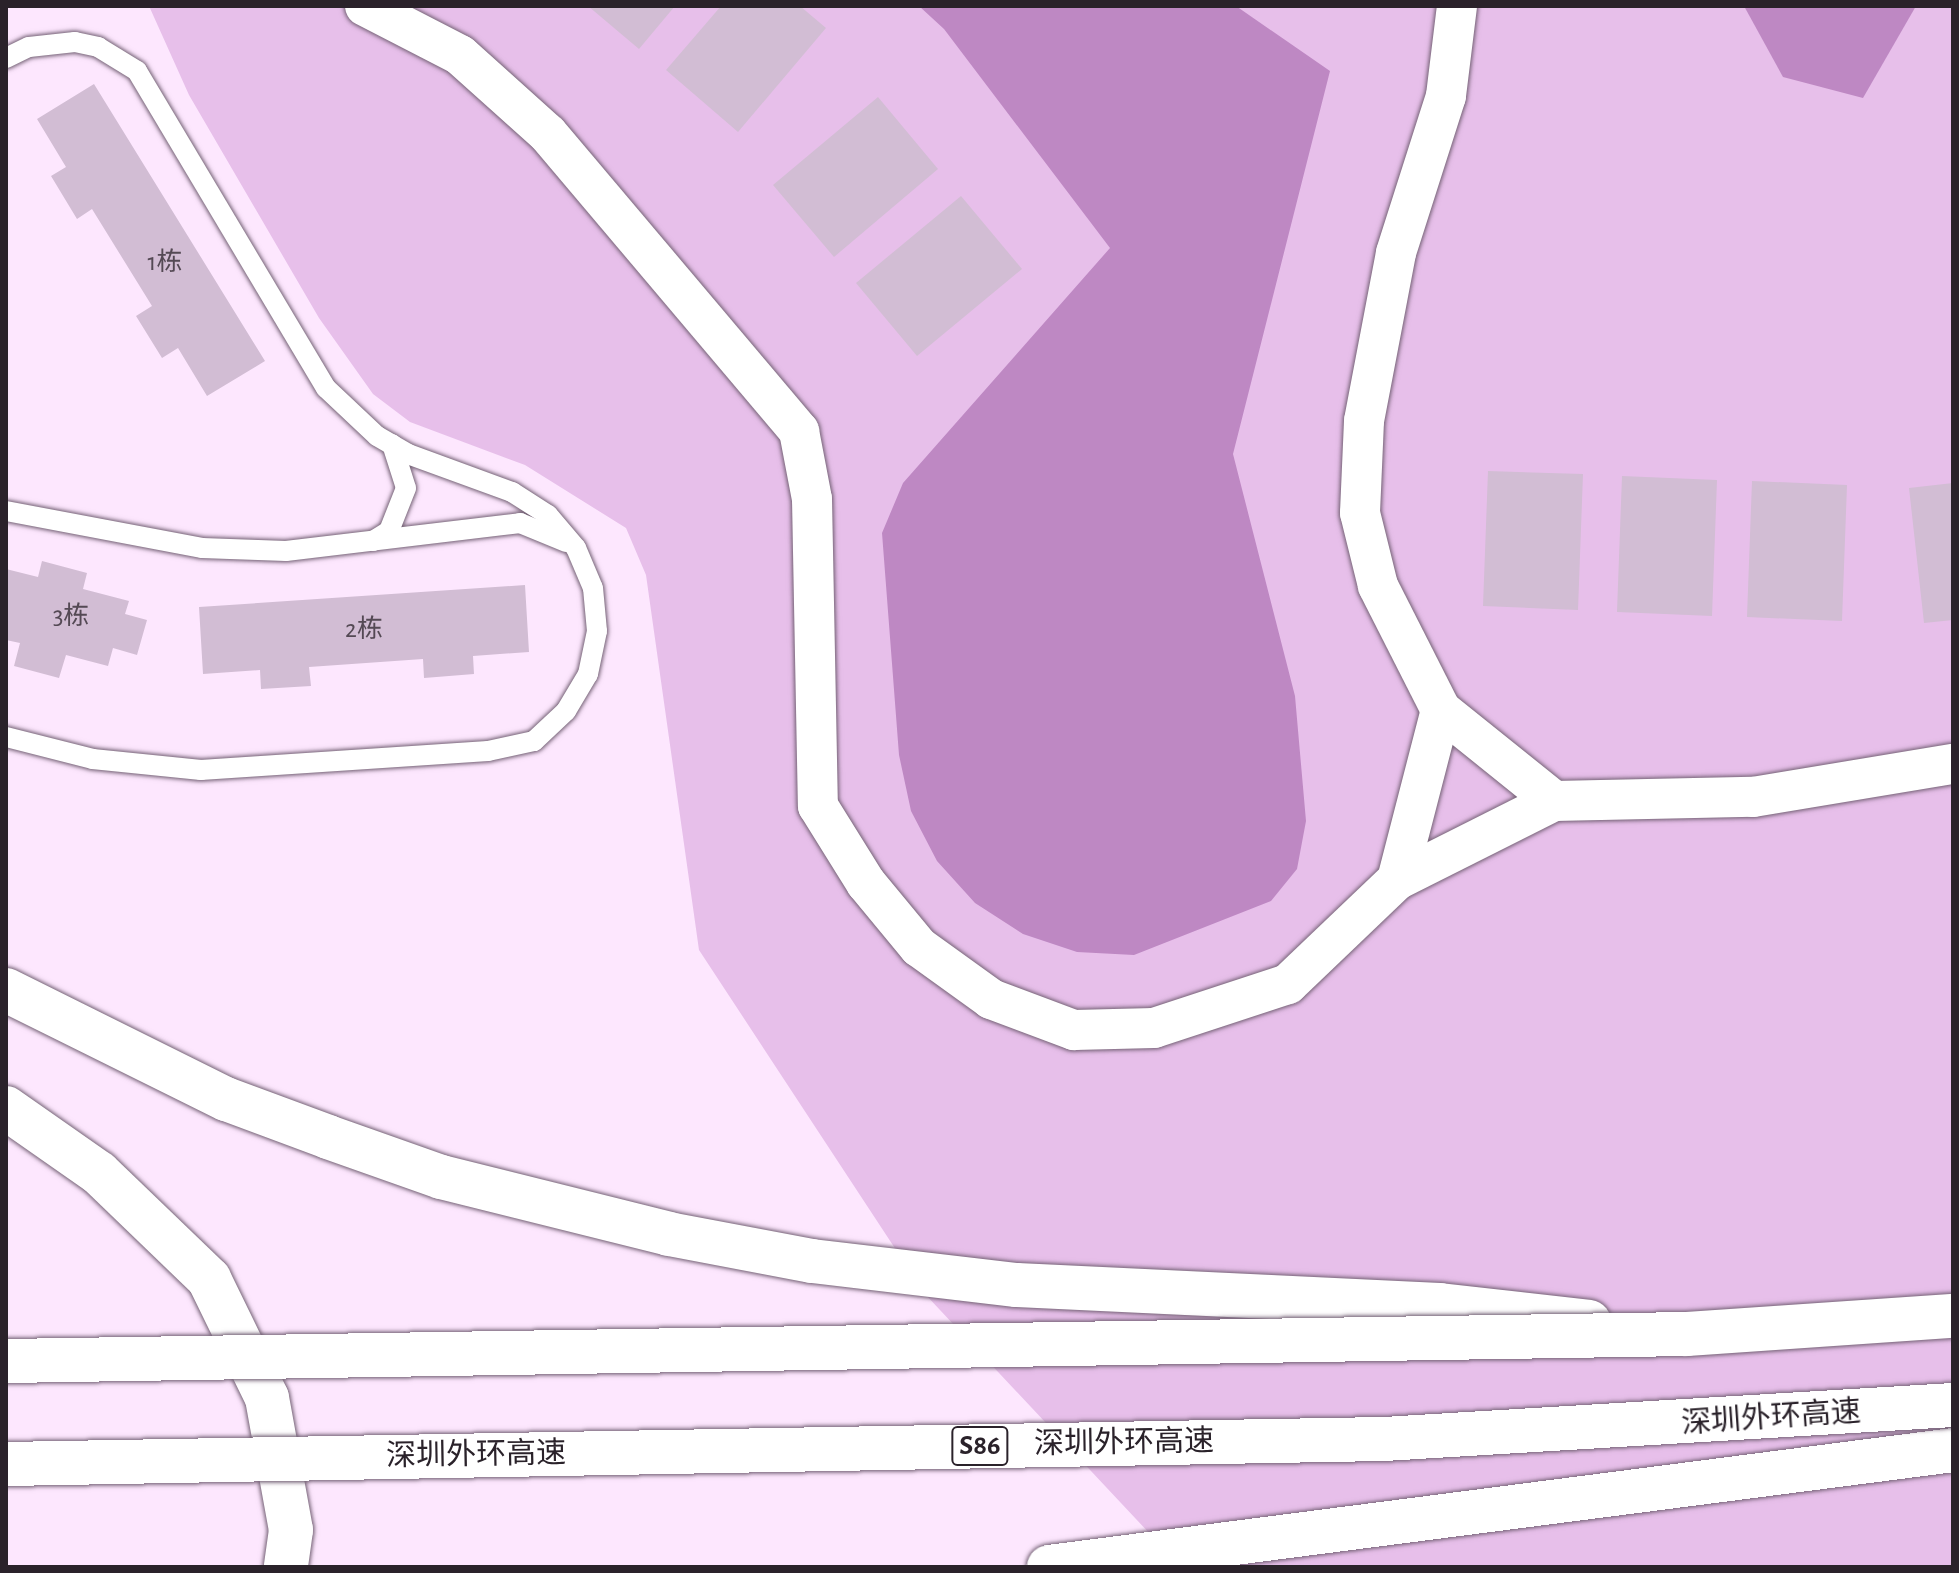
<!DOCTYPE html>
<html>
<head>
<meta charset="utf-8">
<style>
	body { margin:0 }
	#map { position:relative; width:1959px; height:1573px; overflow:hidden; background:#fde7fe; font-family:"Alegreya Sans","Noto Sans SC",sans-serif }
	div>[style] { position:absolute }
	.green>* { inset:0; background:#e7bfea }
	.water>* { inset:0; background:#be88c3 }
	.building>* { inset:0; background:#d2bdd4 }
	.roads { filter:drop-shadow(0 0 2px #756276) drop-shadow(0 0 2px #756276) }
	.lane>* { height:20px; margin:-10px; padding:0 10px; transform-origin:10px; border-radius:10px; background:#fff }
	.street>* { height:40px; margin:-20px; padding:0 20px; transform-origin:20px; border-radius:20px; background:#fff }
	.highway>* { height:44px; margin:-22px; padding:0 22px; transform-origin:22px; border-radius:22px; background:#fff }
	.bridges { filter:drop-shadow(0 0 2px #756276) drop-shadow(0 0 2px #756276) }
	.highway-bridge>* { height:44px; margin:-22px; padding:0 22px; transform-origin:22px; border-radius:22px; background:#fff }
	span { translate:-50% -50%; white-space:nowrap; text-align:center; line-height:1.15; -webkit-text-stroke:8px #fff; paint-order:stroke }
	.number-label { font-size:26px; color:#544954 }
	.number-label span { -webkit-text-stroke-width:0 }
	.shield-label span { padding:2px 6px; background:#fff; border:2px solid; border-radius:6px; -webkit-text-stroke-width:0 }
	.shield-label { font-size:28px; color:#2a222a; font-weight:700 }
	.street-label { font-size:30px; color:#2a222a }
	.frame { position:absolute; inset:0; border:8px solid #2a222a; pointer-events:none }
</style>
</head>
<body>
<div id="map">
	<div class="green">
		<div style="clip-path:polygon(149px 6px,1953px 6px,1953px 1567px,1181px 1567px,925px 1294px,699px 950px,646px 575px,626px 528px,525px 465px,410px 422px,373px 394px,319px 318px,189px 95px)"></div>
	</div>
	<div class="water">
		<div style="clip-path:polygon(919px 6px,1236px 6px,1330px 71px,1233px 454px,1295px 696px,1306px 821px,1297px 869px,1271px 901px,1134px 955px,1077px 952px,1023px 934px,975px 903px,937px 861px,911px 811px,899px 755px,882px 533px,903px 483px,1110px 248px,944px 29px)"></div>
		<div style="clip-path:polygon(1744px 6px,1916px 6px,1863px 98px,1783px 77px)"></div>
	</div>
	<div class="building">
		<div style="clip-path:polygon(588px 6px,675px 6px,639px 49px)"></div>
		<div style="clip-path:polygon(721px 6px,800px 6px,826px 28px,738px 132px,666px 70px)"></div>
		<div style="clip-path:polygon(94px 84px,265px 361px,207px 396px,178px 348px,162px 358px,136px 316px,152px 306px,92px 209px,77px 219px,51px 176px,66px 167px,37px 119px)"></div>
		<div style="clip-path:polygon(878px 97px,938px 169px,834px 257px,773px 185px)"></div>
		<div style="clip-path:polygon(961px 196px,1022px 269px,917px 356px,856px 283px)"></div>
		<div style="clip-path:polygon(1488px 471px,1583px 474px,1578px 610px,1483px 606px)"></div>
		<div style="clip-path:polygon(1622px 476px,1717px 480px,1712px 616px,1617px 612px)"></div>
		<div style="clip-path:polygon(1752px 481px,1847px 485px,1842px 621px,1747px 617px)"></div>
		<div style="clip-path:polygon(1953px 483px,1953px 620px,1924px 623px,1909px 488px)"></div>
		<div style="clip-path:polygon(42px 561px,87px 573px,83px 589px,129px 601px,125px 614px,147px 620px,137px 655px,113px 648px,108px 666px,66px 655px,59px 678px,14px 666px,20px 643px,6px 640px,6px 569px,38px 577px)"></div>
		<div style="clip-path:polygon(525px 585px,529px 652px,473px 656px,474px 674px,424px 678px,423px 659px,309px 667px,311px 686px,261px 689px,260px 670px,203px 674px,199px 607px)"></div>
	</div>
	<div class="roads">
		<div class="lane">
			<div style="left:6px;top:58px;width:25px;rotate:-26deg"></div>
			<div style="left:29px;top:47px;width:46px;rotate:-6.2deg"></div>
			<div style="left:75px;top:42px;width:24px;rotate:12deg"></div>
			<div style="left:98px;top:47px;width:46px;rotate:31.6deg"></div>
			<div style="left:137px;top:71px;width:369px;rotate:59.2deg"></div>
			<div style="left:326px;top:388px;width:70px;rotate:43.3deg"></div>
			<div style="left:377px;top:436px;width:36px;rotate:30deg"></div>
			<div style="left:408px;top:454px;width:111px;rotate:20.1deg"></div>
			<div style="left:512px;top:492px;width:43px;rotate:32.6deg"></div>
			<div style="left:548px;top:515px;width:43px;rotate:49.7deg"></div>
			<div style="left:576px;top:548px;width:43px;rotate:67deg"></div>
			<div style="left:593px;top:588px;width:43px;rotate:84.7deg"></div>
			<div style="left:597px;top:631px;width:44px;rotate:101.8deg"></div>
			<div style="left:588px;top:674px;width:43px;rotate:120.7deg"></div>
			<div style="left:566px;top:711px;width:44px;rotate:136.8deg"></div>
			<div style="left:534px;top:741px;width:47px;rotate:167.7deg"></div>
			<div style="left:488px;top:751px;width:288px;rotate:176.2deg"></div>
			<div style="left:201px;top:770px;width:109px;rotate:-174.2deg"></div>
			<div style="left:93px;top:759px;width:90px;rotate:-165.8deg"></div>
			<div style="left:6px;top:511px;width:199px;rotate:10.7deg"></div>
			<div style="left:202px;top:548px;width:84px;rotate:2deg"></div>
			<div style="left:286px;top:551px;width:236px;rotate:-6.8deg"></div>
			<div style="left:520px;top:523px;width:50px;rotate:22.4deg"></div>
			<div style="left:373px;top:541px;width:19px;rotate:-32deg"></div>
			<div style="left:389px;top:531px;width:46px;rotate:-68.4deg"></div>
			<div style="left:406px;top:488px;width:46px;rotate:-107.7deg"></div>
		</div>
		<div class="street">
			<div style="left:365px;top:6px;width:107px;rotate:27.3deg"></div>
			<div style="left:460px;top:55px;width:118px;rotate:41.9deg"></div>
			<div style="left:548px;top:134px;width:389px;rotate:49.8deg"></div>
			<div style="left:799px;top:431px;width:69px;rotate:79.2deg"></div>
			<div style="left:812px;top:499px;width:307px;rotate:88.9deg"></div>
			<div style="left:818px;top:806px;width:91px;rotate:58.1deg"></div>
			<div style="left:866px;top:883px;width:83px;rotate:50.4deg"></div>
			<div style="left:919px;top:947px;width:89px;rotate:35.8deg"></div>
			<div style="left:991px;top:999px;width:89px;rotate:20.5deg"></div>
			<div style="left:1074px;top:1030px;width:80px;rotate:-1.4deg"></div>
			<div style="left:1154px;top:1028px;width:141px;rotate:-18.2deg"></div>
			<div style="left:1288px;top:984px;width:151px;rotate:-43.7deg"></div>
			<div style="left:1397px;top:880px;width:176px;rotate:-26.7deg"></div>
			<div style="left:1554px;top:801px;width:199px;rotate:-1.2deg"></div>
			<div style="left:1753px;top:797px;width:203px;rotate:-9.4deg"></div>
			<div style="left:1457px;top:6px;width:91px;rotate:97deg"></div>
			<div style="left:1446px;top:96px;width:165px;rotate:107.7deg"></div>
			<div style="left:1396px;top:253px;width:171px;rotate:100.8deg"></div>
			<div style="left:1364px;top:421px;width:92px;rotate:92.5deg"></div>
			<div style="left:1360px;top:513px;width:75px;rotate:76.1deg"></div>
			<div style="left:1378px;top:586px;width:139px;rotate:63.1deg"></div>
			<div style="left:1441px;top:710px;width:145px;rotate:38.8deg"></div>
			<div style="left:1397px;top:880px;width:176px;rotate:-75.5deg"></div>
		</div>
		<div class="highway">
			<div style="left:6px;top:990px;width:246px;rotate:26.4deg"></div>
			<div style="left:226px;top:1099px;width:109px;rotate:20.4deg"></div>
			<div style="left:328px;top:1137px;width:120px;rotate:19.5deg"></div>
			<div style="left:441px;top:1177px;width:235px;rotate:14deg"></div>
			<div style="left:669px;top:1234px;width:146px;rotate:10.7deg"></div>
			<div style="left:812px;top:1261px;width:206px;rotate:6.7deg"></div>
			<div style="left:1017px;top:1285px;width:423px;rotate:2.7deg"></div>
			<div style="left:1440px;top:1305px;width:150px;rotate:6.5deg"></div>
			<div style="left:6px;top:1108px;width:113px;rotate:35deg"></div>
			<div style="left:99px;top:1173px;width:153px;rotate:43.9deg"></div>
			<div style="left:209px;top:1279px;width:132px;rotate:64deg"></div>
			<div style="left:267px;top:1398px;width:134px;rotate:79.7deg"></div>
			<div style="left:291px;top:1530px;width:37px;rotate:98deg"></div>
			<div style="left:1049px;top:1567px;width:912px;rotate:-7.37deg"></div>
		</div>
	</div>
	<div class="bridges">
		<div class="highway-bridge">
			<div style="left:6px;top:1361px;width:1681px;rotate:-0.92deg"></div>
			<div style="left:1687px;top:1334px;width:267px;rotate:-3.9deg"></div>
			<div style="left:6px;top:1464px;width:1378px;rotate:-1.04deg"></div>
			<div style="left:1384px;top:1439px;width:570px;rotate:-3.42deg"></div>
		</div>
	</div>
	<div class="number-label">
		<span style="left:165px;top:263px">1栋</span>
		<span style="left:71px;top:617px">3栋</span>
		<span style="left:364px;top:630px">2栋</span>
	</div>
	<div class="shield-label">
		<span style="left:980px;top:1446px">S86</span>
	</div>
	<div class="street-label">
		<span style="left:1771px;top:1418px;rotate:-4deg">深圳外环高速</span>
		<span style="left:1124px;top:1443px;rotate:-1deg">深圳外环高速</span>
		<span style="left:476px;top:1455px;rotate:-1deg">深圳外环高速</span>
	</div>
	<div class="frame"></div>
</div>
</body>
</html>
